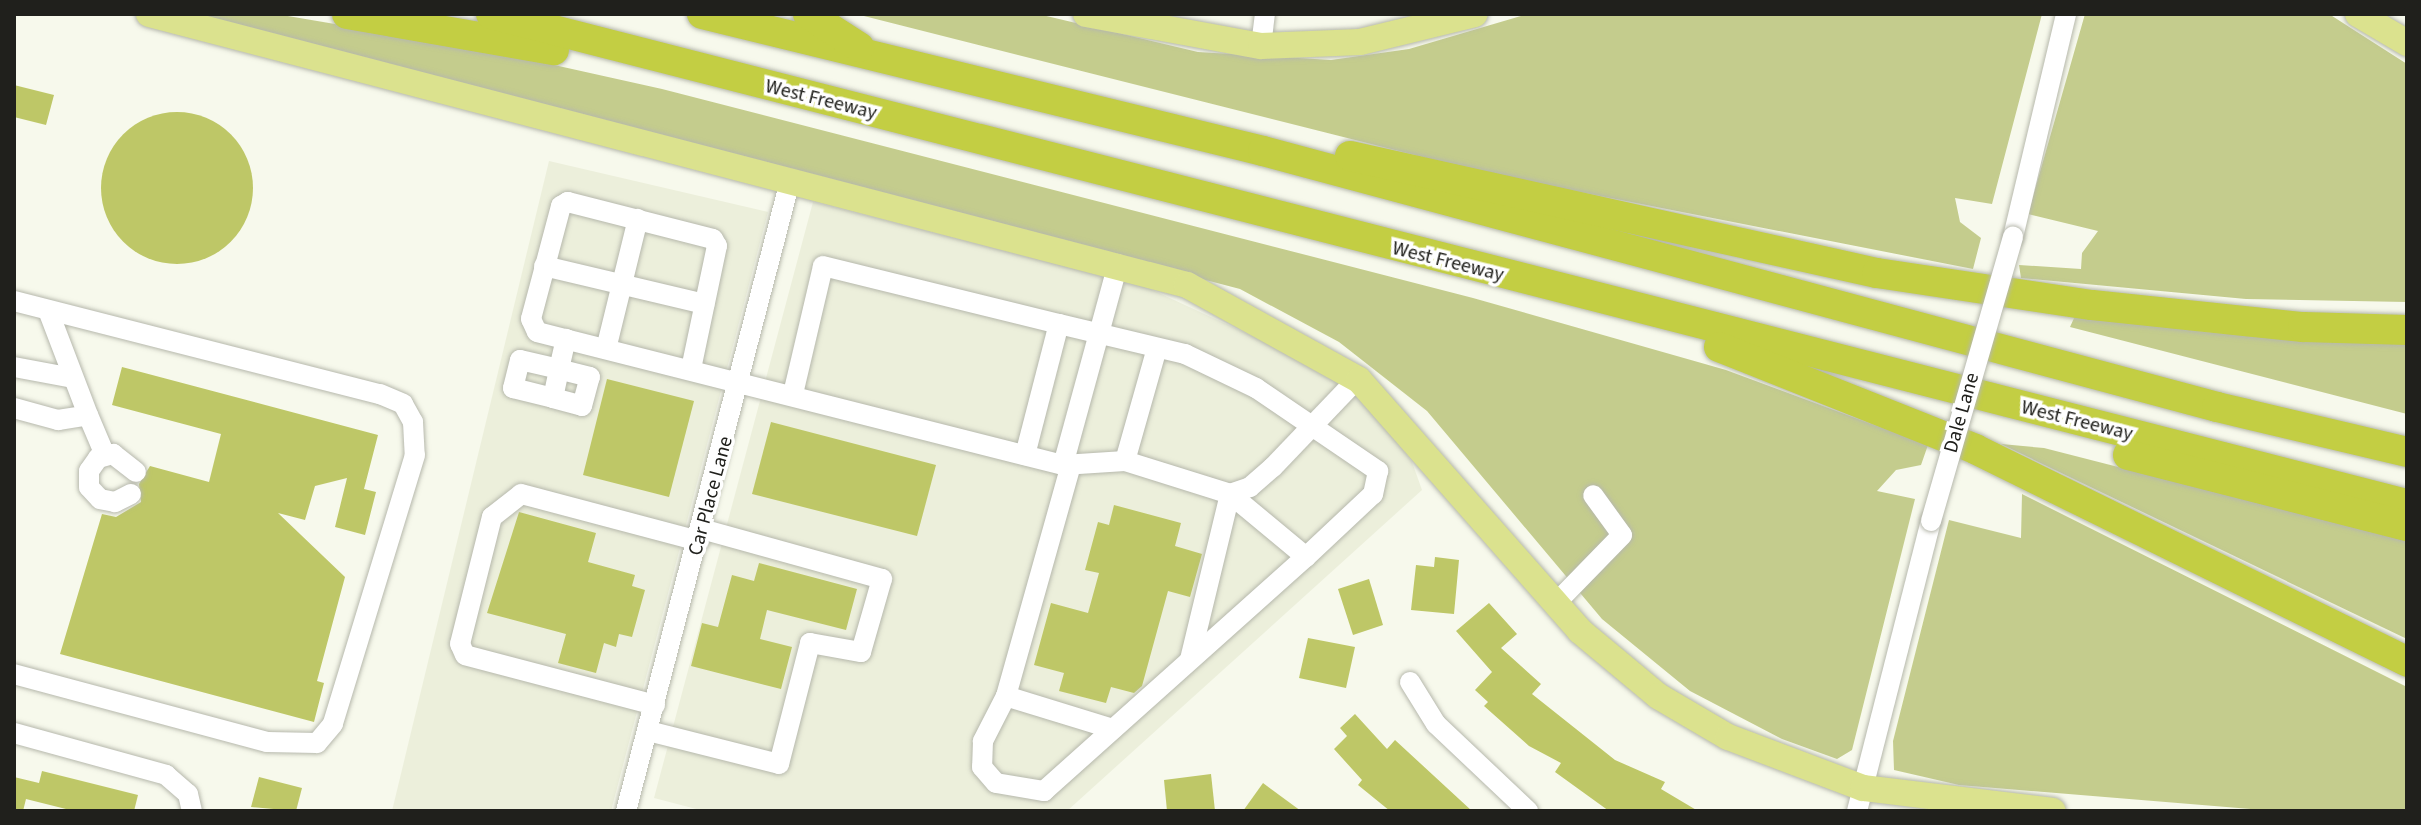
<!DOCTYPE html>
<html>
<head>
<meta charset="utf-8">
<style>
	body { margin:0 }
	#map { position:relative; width:2421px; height:825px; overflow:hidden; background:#f7f9ec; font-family:"Source Sans 3",sans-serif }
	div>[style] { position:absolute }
	.built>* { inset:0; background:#ecefdb }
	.green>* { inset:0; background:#c4cc8d }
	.building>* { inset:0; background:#bec767 }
	.round { border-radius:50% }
	.roads { filter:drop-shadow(0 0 2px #b6b8ac) drop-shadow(0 0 2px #b6b8ac) }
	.minor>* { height:20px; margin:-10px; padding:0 10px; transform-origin:10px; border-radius:10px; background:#fff }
	.major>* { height:26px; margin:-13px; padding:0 13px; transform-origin:13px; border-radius:13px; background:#dbe28e }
	.highway>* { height:30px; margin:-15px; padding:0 15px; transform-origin:15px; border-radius:15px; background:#c3ce43 }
	.bridges { filter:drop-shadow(0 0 2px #b6b8ac) drop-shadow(0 0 2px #b6b8ac) }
	.minor-bridge>* { height:20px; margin:-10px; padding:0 10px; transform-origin:10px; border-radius:10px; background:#fff }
	span { translate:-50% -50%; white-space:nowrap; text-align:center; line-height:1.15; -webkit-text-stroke:7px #fff; paint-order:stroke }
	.street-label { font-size:20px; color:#20201c }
	.frame { position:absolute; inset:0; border:16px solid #20201c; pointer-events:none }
</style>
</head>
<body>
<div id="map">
	<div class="built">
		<div style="clip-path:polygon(549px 161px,768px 212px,611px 811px,392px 811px)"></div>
		<div style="clip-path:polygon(813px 202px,1146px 287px,1317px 366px,1369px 404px,1412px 462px,1422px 490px,1067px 811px,704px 811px,654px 798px)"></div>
	</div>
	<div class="green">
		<div style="clip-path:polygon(188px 14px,276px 14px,482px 49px,662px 89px,1473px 298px,1726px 370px,1928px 445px,1921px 465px,1896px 470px,1877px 491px,1915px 499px,1852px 750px,1837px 759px,1782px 739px,1690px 691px,1602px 619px,1427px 411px,1339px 342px,1240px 289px)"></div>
		<div style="clip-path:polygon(856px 14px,1038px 14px,1198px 52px,1331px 60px,1409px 49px,1528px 14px,2042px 14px,1992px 204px,1955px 198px,1960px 222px,1981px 238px,1973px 269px,1494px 175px)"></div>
		<div style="clip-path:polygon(2085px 14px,2329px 14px,2407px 64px,2407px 302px,2246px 299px,2021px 278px,2019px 265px,2081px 269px,2082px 253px,2098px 231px,2028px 214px)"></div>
		<div style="clip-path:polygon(2075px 316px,2214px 333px,2407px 342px,2407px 414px,2070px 327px)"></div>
		<div style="clip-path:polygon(2001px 444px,2044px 448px,2407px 541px,2407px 639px)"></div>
		<div style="clip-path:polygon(2022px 494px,2407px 687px,2407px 811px,2275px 811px,1959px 785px,1894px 770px,1893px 741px,1949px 520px,2021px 538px)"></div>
	</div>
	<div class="building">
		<div style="clip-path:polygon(14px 85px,54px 95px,46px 125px,14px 117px)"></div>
		<div class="round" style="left:101px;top:112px;width:152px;height:152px"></div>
		<div style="clip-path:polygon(122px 367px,378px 435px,364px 489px,376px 492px,365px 535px,335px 527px,347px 478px,315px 486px,305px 520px,278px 513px,345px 577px,317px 681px,324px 683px,314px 722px,60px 654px,102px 514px,116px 517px,141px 502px,139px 484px,150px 466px,209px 482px,221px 434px,112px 405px)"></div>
		<div style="clip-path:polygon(607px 379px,694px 401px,669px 497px,583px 475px)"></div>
		<div style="clip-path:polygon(771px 422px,936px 465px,917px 536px,752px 494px)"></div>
		<div style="clip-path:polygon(1114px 505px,1181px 523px,1175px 546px,1202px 554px,1190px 597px,1168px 591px,1142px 686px,1134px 693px,1111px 687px,1106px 703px,1059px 691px,1064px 673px,1034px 665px,1051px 603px,1088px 613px,1099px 573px,1085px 570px,1098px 522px,1109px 525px)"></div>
		<div style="clip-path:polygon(519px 512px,596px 533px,588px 562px,635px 575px,632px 586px,645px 590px,632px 637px,619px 634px,616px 647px,604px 643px,596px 673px,558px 663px,566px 634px,487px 613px)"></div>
		<div style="clip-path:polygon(1435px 557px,1459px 560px,1454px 614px,1411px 610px,1416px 565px,1434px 567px)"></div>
		<div style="clip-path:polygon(759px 563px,857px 589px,846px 630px,767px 610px,760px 639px,792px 647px,781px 689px,691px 666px,702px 623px,718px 627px,732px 575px,754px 581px)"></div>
		<div style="clip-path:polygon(1369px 579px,1383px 625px,1353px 635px,1338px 589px)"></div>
		<div style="clip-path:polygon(1489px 603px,1517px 634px,1501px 648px,1541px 684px,1532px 694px,1615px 760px,1665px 782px,1661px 789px,1698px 811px,1609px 811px,1555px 772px,1561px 763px,1529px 746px,1484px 706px,1488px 702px,1475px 690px,1492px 672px,1456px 631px)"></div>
		<div style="clip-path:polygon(1308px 638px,1355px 647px,1346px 688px,1299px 678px)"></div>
		<div style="clip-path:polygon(1355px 714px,1387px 749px,1395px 740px,1472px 811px,1390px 811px,1358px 785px,1362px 780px,1334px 749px,1347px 736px,1340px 728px)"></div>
		<div style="clip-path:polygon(42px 771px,138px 795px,134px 811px,74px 811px,26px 799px,23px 811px,14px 811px,14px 777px,39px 783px)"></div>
		<div style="clip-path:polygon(1211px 774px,1215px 811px,1167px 811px,1164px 780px)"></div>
		<div style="clip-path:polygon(259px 777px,302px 788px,296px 811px,251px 807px)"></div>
		<div style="clip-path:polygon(1263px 783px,1301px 811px,1243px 811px)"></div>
	</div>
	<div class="roads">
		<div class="minor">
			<div style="left:1261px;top:46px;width:32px;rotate:-83deg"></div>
			<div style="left:2013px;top:237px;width:229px;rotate:-76.6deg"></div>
			<div style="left:544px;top:266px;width:165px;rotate:13.3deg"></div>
			<div style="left:14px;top:301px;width:378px;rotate:14.3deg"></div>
			<div style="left:380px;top:394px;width:25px;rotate:23deg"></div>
			<div style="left:403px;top:404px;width:21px;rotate:61deg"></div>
			<div style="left:413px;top:422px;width:33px;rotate:87deg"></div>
			<div style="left:415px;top:455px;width:281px;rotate:107deg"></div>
			<div style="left:333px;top:724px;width:25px;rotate:130deg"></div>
			<div style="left:317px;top:743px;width:50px;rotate:-178.9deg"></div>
			<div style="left:267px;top:742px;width:262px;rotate:-165deg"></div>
			<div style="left:606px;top:349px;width:134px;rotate:-76.2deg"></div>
			<div style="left:14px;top:367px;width:60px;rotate:10.6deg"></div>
			<div style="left:691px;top:369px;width:126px;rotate:-78.1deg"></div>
			<div style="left:717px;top:246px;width:8px;rotate:-120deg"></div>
			<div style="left:713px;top:239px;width:150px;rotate:-165.7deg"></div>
			<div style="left:568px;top:202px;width:8px;rotate:150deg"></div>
			<div style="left:561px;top:206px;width:117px;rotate:104.9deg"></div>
			<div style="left:531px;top:319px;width:14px;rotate:65deg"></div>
			<div style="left:537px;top:332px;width:543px;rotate:14.19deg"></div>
			<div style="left:1063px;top:465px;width:208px;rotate:-74.7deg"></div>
			<div style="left:793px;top:394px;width:131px;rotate:-76.8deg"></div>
			<div style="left:823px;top:266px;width:243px;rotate:13.8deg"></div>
			<div style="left:553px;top:398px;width:30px;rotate:15deg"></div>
			<div style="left:582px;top:406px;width:30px;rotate:-75deg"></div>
			<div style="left:590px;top:377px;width:32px;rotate:-166deg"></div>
			<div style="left:559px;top:369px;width:40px;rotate:-167deg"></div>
			<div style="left:520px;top:360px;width:29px;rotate:104deg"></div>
			<div style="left:513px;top:388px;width:41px;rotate:14deg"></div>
			<div style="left:553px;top:398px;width:30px;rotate:-78deg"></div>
			<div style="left:559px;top:369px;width:31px;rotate:-77deg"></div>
			<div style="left:14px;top:408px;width:46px;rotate:15.3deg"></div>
			<div style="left:58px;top:420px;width:30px;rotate:-9deg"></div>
			<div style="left:88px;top:415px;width:112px;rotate:-110.9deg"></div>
			<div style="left:88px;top:415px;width:43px;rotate:67deg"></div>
			<div style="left:1025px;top:455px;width:135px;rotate:-75.5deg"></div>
			<div style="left:1059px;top:324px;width:130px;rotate:13.4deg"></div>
			<div style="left:1185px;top:354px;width:79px;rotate:25.6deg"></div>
			<div style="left:1256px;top:388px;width:148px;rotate:34.2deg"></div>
			<div style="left:1378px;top:471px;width:24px;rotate:102deg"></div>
			<div style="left:1373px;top:494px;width:92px;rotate:136.8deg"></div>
			<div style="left:1306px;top:557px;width:99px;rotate:-140.3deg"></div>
			<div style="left:1230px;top:494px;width:170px;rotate:103.6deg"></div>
			<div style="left:1125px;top:461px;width:117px;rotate:-74.2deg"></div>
			<div style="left:1063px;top:465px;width:62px;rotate:-3.7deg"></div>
			<div style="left:1125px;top:461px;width:110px;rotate:17.4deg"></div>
			<div style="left:1230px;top:494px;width:21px;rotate:-19deg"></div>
			<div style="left:1250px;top:487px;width:30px;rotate:-41deg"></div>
			<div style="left:1273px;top:467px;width:122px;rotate:-46.3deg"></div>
			<div style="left:131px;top:494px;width:18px;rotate:153deg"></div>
			<div style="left:115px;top:502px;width:15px;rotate:-169deg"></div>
			<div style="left:100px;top:499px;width:16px;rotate:-133deg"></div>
			<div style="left:89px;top:487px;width:16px;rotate:-90deg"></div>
			<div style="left:89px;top:471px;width:16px;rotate:-55deg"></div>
			<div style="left:98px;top:458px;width:16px;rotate:-15deg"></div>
			<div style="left:113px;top:454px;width:29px;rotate:38deg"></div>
			<div style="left:1555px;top:604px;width:96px;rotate:-45.8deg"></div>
			<div style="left:1622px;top:535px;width:49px;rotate:-125.9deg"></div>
			<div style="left:1410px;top:682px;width:49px;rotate:58.2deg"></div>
			<div style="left:1436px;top:724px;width:127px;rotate:43.4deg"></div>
			<div style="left:1006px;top:696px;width:241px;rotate:-74.3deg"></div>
			<div style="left:655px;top:705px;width:196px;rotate:-165.3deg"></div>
			<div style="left:465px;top:655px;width:12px;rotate:-114deg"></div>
			<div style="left:460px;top:644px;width:131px;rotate:-75.9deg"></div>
			<div style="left:492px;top:517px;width:37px;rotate:-38deg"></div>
			<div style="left:521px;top:494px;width:184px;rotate:14.8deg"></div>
			<div style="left:1113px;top:729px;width:112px;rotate:-162.9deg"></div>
			<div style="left:1006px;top:696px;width:51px;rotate:117.1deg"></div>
			<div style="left:983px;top:741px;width:26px;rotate:92deg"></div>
			<div style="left:982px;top:767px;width:21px;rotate:49deg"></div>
			<div style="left:996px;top:783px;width:49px;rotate:9.5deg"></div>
			<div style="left:1044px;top:791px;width:351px;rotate:-41.8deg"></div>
			<div style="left:648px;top:731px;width:135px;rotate:14.1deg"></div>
			<div style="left:779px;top:764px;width:125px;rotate:-75.6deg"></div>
			<div style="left:810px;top:643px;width:52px;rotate:10deg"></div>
			<div style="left:861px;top:652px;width:76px;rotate:-74deg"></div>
			<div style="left:882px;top:579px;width:187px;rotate:-164.5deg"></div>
			<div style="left:14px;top:733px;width:158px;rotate:15.4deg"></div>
			<div style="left:166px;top:775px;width:29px;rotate:41deg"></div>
			<div style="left:188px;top:794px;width:17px;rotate:77deg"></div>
			<div style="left:626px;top:811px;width:651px;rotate:-75.41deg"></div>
			<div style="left:1857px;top:811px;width:299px;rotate:-75.7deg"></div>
		</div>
		<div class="major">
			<div style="left:149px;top:14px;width:1073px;rotate:14.63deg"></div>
			<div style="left:1187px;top:285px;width:196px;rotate:28.9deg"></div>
			<div style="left:1359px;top:380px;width:334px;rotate:48.6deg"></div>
			<div style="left:1580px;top:631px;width:102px;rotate:39.8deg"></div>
			<div style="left:1658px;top:696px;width:81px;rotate:30.4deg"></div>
			<div style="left:1728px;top:737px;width:144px;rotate:20.7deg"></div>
			<div style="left:1863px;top:788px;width:191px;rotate:6.9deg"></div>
			<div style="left:1086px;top:14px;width:178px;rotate:10.4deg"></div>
			<div style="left:1261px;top:46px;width:99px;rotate:-2.3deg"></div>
			<div style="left:1360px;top:42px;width:118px;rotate:-13.7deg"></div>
			<div style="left:2358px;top:14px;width:57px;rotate:30.6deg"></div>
		</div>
		<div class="highway">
			<div style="left:347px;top:14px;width:210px;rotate:9.9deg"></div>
			<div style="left:491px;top:14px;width:1978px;rotate:14.35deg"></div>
			<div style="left:702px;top:14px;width:577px;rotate:13.72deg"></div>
			<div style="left:1263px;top:151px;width:988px;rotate:15.02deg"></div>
			<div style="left:2217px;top:407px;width:195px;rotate:13.3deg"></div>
			<div style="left:808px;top:14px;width:61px;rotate:32.9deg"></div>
			<div style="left:1350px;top:156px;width:540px;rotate:12.52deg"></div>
			<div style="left:1877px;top:273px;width:217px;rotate:8.5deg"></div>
			<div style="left:2092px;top:305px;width:212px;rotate:6deg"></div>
			<div style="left:2303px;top:327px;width:104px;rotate:1.7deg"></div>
			<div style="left:1719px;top:347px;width:276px;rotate:21.7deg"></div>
			<div style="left:1975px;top:449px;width:482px;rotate:26.2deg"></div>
			<div style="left:2128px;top:455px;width:288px;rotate:14.3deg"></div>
		</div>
	</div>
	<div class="bridges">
		<div class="minor-bridge">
			<div style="left:1931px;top:521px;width:296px;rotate:-73.9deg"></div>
		</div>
	</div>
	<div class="street-label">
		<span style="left:821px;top:100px;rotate:14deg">West Freeway</span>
		<span style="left:1448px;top:262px;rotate:14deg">West Freeway</span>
		<span style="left:1962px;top:413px;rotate:-74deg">Dale Lane</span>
		<span style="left:2077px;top:421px;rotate:14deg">West Freeway</span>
		<span style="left:711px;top:496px;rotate:-75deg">Car Place Lane</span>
	</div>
	<div class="frame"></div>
</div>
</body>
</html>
